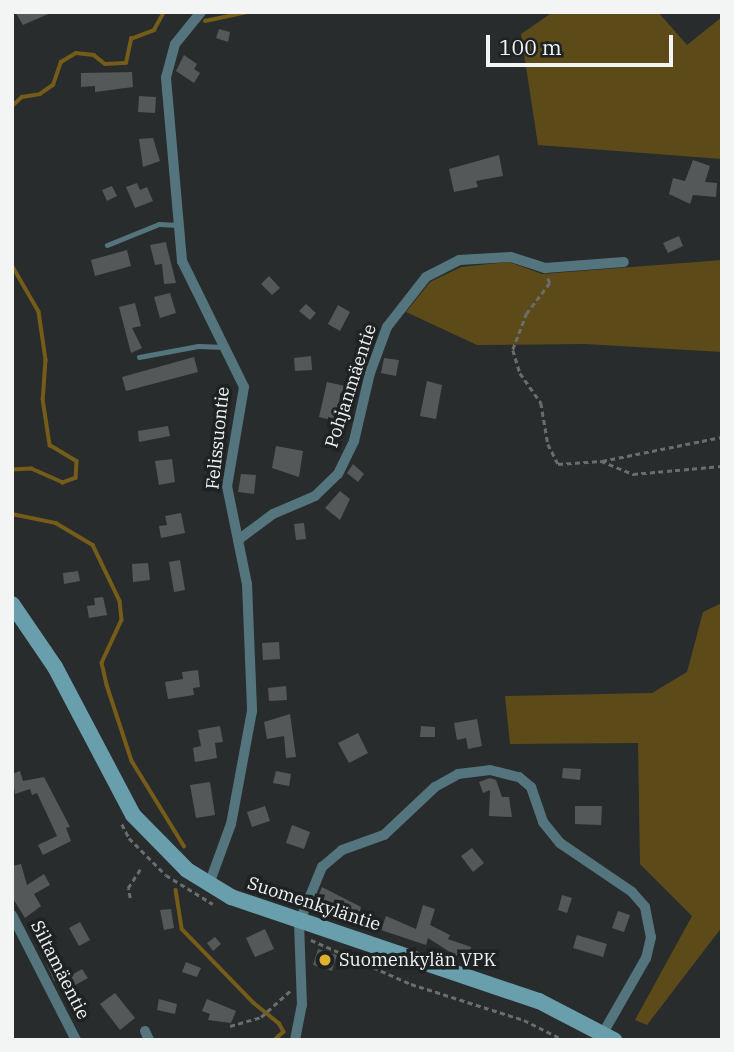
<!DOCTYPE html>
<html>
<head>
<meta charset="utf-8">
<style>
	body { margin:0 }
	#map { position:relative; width:734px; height:1052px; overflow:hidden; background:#292c2d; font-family:"IBM Plex Serif",serif }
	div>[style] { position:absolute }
	.green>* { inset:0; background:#5d4a19 }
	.stream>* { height:3.5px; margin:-1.75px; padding:0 1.75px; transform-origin:1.75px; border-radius:1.75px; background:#755c19 }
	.building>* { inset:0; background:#545859 }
	.path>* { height:2.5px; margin-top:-1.25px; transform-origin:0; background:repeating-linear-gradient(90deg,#6a6d6d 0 5px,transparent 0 8.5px) }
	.lane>* { height:5px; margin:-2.5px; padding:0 2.5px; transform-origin:2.5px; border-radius:2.5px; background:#54757d }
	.street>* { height:10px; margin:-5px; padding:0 5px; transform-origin:5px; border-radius:5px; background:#54757d }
	.secondary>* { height:16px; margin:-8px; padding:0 8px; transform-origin:8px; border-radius:8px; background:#699eac }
	.dots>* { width:19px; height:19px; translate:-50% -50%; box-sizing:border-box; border:4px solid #1f2223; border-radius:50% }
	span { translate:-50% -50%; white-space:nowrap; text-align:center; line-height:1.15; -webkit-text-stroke:7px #1f2223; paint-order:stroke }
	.street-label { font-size:18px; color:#f3f5f5 }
	.poi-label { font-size:18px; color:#f3f5f5 }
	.left { translate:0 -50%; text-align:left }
	.frame { position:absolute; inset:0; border:14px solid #f3f5f5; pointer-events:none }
	.scale { position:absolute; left:486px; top:35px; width:187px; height:32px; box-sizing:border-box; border:4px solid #f3f5f5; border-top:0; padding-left:9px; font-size:21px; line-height:24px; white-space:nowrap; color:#f3f5f5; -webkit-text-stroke:5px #1f2223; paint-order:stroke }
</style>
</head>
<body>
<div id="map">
	<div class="green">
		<div style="clip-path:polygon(553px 12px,658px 12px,687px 45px,722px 17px,722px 159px,538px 145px,521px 34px)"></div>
		<div style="clip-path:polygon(722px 260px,722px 352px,585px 344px,477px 345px,406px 312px,430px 282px,461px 267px,509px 262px,542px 274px)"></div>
		<div style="clip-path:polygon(722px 603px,722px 927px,647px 1025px,635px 1020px,692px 916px,640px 864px,638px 743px,510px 744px,505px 696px,652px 693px,687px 672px,703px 612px)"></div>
	</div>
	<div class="stream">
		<div style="left:205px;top:21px;width:44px;rotate:-11.8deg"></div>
		<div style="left:12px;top:106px;width:13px;rotate:-42deg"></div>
		<div style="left:22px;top:97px;width:18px;rotate:-9deg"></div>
		<div style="left:40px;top:94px;width:16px;rotate:-35deg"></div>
		<div style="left:53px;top:85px;width:24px;rotate:-71deg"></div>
		<div style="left:61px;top:62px;width:17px;rotate:-31deg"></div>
		<div style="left:76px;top:53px;width:18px;rotate:6deg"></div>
		<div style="left:94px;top:55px;width:14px;rotate:39deg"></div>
		<div style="left:105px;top:64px;width:21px;rotate:-3deg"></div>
		<div style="left:126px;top:63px;width:25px;rotate:-78deg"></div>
		<div style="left:131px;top:39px;width:25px;rotate:-21deg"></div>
		<div style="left:154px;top:30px;width:21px;rotate:-61deg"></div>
		<div style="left:12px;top:265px;width:54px;rotate:60.1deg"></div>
		<div style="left:39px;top:312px;width:49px;rotate:81.7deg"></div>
		<div style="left:46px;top:360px;width:39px;rotate:94deg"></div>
		<div style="left:43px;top:399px;width:47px;rotate:81.3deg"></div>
		<div style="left:50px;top:445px;width:31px;rotate:31deg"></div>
		<div style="left:77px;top:461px;width:17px;rotate:93deg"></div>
		<div style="left:76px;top:478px;width:14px;rotate:159deg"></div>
		<div style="left:63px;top:483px;width:34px;rotate:-156deg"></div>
		<div style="left:32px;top:469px;width:20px;rotate:177deg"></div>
		<div style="left:12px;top:514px;width:45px;rotate:11.6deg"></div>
		<div style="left:56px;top:523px;width:43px;rotate:30.7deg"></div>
		<div style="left:93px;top:545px;width:62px;rotate:64.3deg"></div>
		<div style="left:120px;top:601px;width:19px;rotate:84deg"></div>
		<div style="left:122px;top:620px;width:47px;rotate:114.9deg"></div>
		<div style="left:102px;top:663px;width:23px;rotate:77deg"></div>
		<div style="left:107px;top:685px;width:80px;rotate:71.8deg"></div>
		<div style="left:132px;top:761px;width:100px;rotate:58.5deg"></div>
		<div style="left:176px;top:890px;width:39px;rotate:81deg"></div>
		<div style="left:182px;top:929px;width:103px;rotate:45.8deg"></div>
		<div style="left:254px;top:1003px;width:32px;rotate:39deg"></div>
		<div style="left:279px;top:1023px;width:10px;rotate:61deg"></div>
		<div style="left:284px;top:1032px;width:12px;rotate:138deg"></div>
	</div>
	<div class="building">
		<div style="clip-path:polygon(15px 12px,53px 12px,23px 25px)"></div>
		<div style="clip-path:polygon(219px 29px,230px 32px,228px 42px,216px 38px)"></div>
		<div style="clip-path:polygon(184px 55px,197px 64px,194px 69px,200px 73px,194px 83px,176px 71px)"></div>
		<div style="clip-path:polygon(132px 72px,133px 87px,95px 92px,95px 86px,81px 87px,81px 73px)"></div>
		<div style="clip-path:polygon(139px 96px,156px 97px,155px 113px,138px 112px)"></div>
		<div style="clip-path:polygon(153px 138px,160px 161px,143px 167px,139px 139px)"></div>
		<div style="clip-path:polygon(499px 155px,503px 176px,476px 181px,478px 187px,454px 192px,449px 169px)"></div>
		<div style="clip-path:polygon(693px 160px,710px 166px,705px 182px,717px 183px,716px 197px,693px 195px,690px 204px,669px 194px,673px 178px,685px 181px)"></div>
		<div style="clip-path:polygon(137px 183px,140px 190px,147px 187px,153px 201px,135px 208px,126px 187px)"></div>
		<div style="clip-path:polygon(112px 186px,117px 196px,107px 201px,102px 190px)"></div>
		<div style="clip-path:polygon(679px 236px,683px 246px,668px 253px,663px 243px)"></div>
		<div style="clip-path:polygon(166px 242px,166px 243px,176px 283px,164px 284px,162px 264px,155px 265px,150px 245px)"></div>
		<div style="clip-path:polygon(127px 250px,131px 266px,95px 276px,91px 260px)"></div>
		<div style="clip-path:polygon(269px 276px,280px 288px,272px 295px,261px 284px)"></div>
		<div style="clip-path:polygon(170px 293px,176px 313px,160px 318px,154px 297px)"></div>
		<div style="clip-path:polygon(135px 303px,141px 326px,132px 328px,142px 348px,131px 353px,119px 307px)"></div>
		<div style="clip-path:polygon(306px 304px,316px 313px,310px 320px,299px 311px)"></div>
		<div style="clip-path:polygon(338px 305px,350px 312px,340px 331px,328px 324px)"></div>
		<div style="clip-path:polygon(311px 356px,312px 370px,295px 371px,294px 358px)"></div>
		<div style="clip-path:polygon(194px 357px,198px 372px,126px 391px,122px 377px)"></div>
		<div style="clip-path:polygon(384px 358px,399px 360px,396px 376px,381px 373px)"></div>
		<div style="clip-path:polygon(427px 381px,442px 385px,436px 419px,420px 416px)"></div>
		<div style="clip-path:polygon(327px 382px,345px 386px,336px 421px,319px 417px)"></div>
		<div style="clip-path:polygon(168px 426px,170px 436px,139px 442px,138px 431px)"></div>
		<div style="clip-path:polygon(276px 446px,303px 451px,299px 477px,272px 468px)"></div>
		<div style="clip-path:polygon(172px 459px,175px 482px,159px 485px,155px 461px)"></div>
		<div style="clip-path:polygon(353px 464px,364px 474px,358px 482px,347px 473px)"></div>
		<div style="clip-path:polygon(241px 474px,256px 475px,254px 494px,238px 492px)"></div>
		<div style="clip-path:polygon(340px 491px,350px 499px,340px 520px,325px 508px)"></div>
		<div style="clip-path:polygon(181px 513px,185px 533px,161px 538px,159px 526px,167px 525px,165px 516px)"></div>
		<div style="clip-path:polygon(304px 523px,306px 539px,296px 540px,294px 524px)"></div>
		<div style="clip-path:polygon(180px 560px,185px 590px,174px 592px,169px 562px)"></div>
		<div style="clip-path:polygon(148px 563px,150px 580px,133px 582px,132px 564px)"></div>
		<div style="clip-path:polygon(78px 571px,80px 581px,64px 584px,63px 573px)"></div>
		<div style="clip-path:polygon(103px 597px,107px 615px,89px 618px,87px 606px,95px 605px,94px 598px)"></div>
		<div style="clip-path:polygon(279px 642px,280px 659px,263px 660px,262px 643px)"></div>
		<div style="clip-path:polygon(198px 670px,200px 687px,193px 688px,194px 695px,168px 699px,165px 682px,183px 679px,182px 672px)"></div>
		<div style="clip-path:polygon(286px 686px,287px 700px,269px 701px,268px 688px)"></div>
		<div style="clip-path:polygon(290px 714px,296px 757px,286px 758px,284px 736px,267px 739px,264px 722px)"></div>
		<div style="clip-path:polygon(477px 719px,482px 746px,468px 749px,466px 738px,457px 740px,454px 723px)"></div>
		<div style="clip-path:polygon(220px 726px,223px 742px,215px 743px,217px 758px,195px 762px,193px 748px,201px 746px,198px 730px)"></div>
		<div style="clip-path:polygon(421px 726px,435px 727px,435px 737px,420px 737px)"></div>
		<div style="clip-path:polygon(358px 733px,368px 753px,349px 763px,338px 743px)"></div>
		<div style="clip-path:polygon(563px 768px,581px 769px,580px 780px,562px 778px)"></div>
		<div style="clip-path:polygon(20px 771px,23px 781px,44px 777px,70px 827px,66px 828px,71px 841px,43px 855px,38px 845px,57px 836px,37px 793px,32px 795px,30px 789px,15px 794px,12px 774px)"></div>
		<div style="clip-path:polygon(276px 771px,291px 774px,289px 786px,273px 783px)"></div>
		<div style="clip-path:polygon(490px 778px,496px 780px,502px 797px,509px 797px,512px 817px,489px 816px,490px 790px,483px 793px,479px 782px)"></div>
		<div style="clip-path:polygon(210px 782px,215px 815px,196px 818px,190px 785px)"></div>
		<div style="clip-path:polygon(265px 806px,270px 821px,252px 827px,247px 812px)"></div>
		<div style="clip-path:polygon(575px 806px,602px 806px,601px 825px,575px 824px)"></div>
		<div style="clip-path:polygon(292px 825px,310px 832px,304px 849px,286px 843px)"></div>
		<div style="clip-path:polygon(472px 848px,484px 863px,473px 872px,461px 856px)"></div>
		<div style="clip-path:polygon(21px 864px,27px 885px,44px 874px,50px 885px,34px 894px,41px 906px,25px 918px,12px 897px,12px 866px)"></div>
		<div style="clip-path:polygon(322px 887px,361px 907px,358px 918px,316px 902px)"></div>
		<div style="clip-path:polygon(562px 895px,572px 898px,567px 913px,558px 910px)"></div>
		<div style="clip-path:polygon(423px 905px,435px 909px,430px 925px,450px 935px,448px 939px,471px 947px,467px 963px,428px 938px,426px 945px,381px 930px,386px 916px,416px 929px)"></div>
		<div style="clip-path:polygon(171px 909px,174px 928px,164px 930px,160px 910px)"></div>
		<div style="clip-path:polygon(618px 911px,630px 915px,624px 932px,612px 928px)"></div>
		<div style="clip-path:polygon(80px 922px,90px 940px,79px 946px,69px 928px)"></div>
		<div style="clip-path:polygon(265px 929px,274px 949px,255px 957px,246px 938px)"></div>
		<div style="clip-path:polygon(577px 935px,607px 944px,603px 957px,573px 948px)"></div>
		<div style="clip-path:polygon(215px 937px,221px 944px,213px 951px,207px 943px)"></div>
		<div style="clip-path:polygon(318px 949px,337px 955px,332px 971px,313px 965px)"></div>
		<div style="clip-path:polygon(56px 958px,65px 975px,54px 981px,46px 963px)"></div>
		<div style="clip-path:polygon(186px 962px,201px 968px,197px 977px,182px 972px)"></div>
		<div style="clip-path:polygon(82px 969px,88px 978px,75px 985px,70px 976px)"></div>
		<div style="clip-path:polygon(115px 993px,135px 1018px,120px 1030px,100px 1004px)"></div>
		<div style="clip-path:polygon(159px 999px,177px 1004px,175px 1014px,157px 1010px)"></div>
		<div style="clip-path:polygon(207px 999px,236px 1011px,231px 1023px,208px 1020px,210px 1014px,202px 1011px)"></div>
	</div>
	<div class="path">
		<div style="left:548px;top:278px;width:5px;rotate:68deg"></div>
		<div style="left:550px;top:283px;width:38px;rotate:127deg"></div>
		<div style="left:527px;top:313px;width:40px;rotate:111deg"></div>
		<div style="left:513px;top:350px;width:24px;rotate:73deg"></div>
		<div style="left:520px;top:373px;width:37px;rotate:55deg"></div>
		<div style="left:541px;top:403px;width:42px;rotate:80.3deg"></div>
		<div style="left:548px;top:444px;width:22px;rotate:63deg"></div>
		<div style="left:558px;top:464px;width:43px;rotate:-4deg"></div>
		<div style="left:601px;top:461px;width:35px;rotate:22deg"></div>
		<div style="left:633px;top:474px;width:89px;rotate:-5.1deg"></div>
		<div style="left:602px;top:461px;width:122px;rotate:-11.3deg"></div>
		<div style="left:122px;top:824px;width:16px;rotate:63deg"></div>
		<div style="left:129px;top:838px;width:52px;rotate:45deg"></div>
		<div style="left:166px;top:875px;width:55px;rotate:31.7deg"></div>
		<div style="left:130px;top:898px;width:10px;rotate:-101deg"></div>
		<div style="left:128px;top:888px;width:24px;rotate:-57deg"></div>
		<div style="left:311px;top:940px;width:109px;rotate:23.7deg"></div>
		<div style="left:411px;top:984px;width:119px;rotate:17.7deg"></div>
		<div style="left:524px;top:1020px;width:45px;rotate:26.6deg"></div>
		<div style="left:230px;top:1026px;width:32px;rotate:-16deg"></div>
		<div style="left:261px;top:1017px;width:39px;rotate:-42deg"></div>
	</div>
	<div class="lane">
		<div style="left:107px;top:245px;width:56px;rotate:-22deg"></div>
		<div style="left:159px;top:224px;width:20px;rotate:3deg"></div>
		<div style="left:139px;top:357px;width:60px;rotate:-10.6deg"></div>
		<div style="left:198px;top:346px;width:27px;rotate:2deg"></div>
	</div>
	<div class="street">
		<div style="left:201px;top:12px;width:41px;rotate:129.1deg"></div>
		<div style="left:175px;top:44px;width:35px;rotate:105deg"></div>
		<div style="left:166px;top:78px;width:184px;rotate:85deg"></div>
		<div style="left:182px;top:261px;width:140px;rotate:63.8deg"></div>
		<div style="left:244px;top:387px;width:100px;rotate:99.7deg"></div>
		<div style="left:227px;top:486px;width:100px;rotate:78.5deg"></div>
		<div style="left:247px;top:584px;width:127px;rotate:87.7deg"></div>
		<div style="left:252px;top:711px;width:115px;rotate:100.5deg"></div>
		<div style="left:231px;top:824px;width:64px;rotate:110.1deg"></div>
		<div style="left:238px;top:540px;width:44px;rotate:-36.6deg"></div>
		<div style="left:273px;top:514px;width:46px;rotate:-23.2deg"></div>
		<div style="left:315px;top:496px;width:32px;rotate:-44deg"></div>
		<div style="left:338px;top:474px;width:37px;rotate:-64deg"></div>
		<div style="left:354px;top:441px;width:70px;rotate:-76.8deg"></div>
		<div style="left:370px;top:373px;width:49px;rotate:-69.7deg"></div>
		<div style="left:387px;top:327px;width:63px;rotate:-52deg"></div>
		<div style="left:426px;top:277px;width:37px;rotate:-27deg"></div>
		<div style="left:459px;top:260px;width:52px;rotate:-3.3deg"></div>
		<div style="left:511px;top:257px;width:36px;rotate:18deg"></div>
		<div style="left:545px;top:268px;width:79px;rotate:-4.3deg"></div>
		<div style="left:12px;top:915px;width:140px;rotate:62.9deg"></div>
		<div style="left:145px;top:1031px;width:10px;rotate:66deg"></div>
		<div style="left:295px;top:1040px;width:36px;rotate:-79deg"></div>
		<div style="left:302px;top:1005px;width:82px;rotate:-92.1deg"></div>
		<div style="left:299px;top:923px;width:61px;rotate:-67.7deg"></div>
		<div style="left:322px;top:867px;width:26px;rotate:-40deg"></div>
		<div style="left:342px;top:850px;width:45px;rotate:-19.7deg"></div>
		<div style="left:384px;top:835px;width:70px;rotate:-43.3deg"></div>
		<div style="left:435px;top:787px;width:26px;rotate:-29deg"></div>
		<div style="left:458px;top:774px;width:32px;rotate:-7deg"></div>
		<div style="left:490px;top:770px;width:30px;rotate:14deg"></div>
		<div style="left:519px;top:777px;width:16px;rotate:40deg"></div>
		<div style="left:531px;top:787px;width:37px;rotate:71deg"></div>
		<div style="left:543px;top:822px;width:27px;rotate:51deg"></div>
		<div style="left:560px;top:843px;width:87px;rotate:34.2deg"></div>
		<div style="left:632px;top:892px;width:20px;rotate:49deg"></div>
		<div style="left:645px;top:907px;width:31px;rotate:79deg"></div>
		<div style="left:651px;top:937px;width:22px;rotate:103deg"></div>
		<div style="left:646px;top:958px;width:86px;rotate:119.8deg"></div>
	</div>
	<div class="secondary">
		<div style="left:12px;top:604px;width:76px;rotate:55.7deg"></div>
		<div style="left:55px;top:667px;width:167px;rotate:62.2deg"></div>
		<div style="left:133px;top:815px;width:77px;rotate:45.5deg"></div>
		<div style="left:187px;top:870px;width:52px;rotate:31.5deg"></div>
		<div style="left:231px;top:897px;width:325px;rotate:18.7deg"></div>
		<div style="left:539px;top:1001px;width:85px;rotate:27.5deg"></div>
	</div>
	<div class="dots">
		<div style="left:325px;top:960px;background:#deb133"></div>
	</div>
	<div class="street-label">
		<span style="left:351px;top:386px;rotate:-72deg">Pohjanmäentie</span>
		<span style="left:218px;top:438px;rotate:-84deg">Felissuontie</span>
		<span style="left:314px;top:904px;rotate:18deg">Suomenkyläntie</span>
		<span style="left:60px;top:970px;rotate:63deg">Siltamäentie</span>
	</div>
	<div class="poi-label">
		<span class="left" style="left:339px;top:960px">Suomenkylän VPK</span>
	</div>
	<div class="frame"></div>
	<div class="scale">100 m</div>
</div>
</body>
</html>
